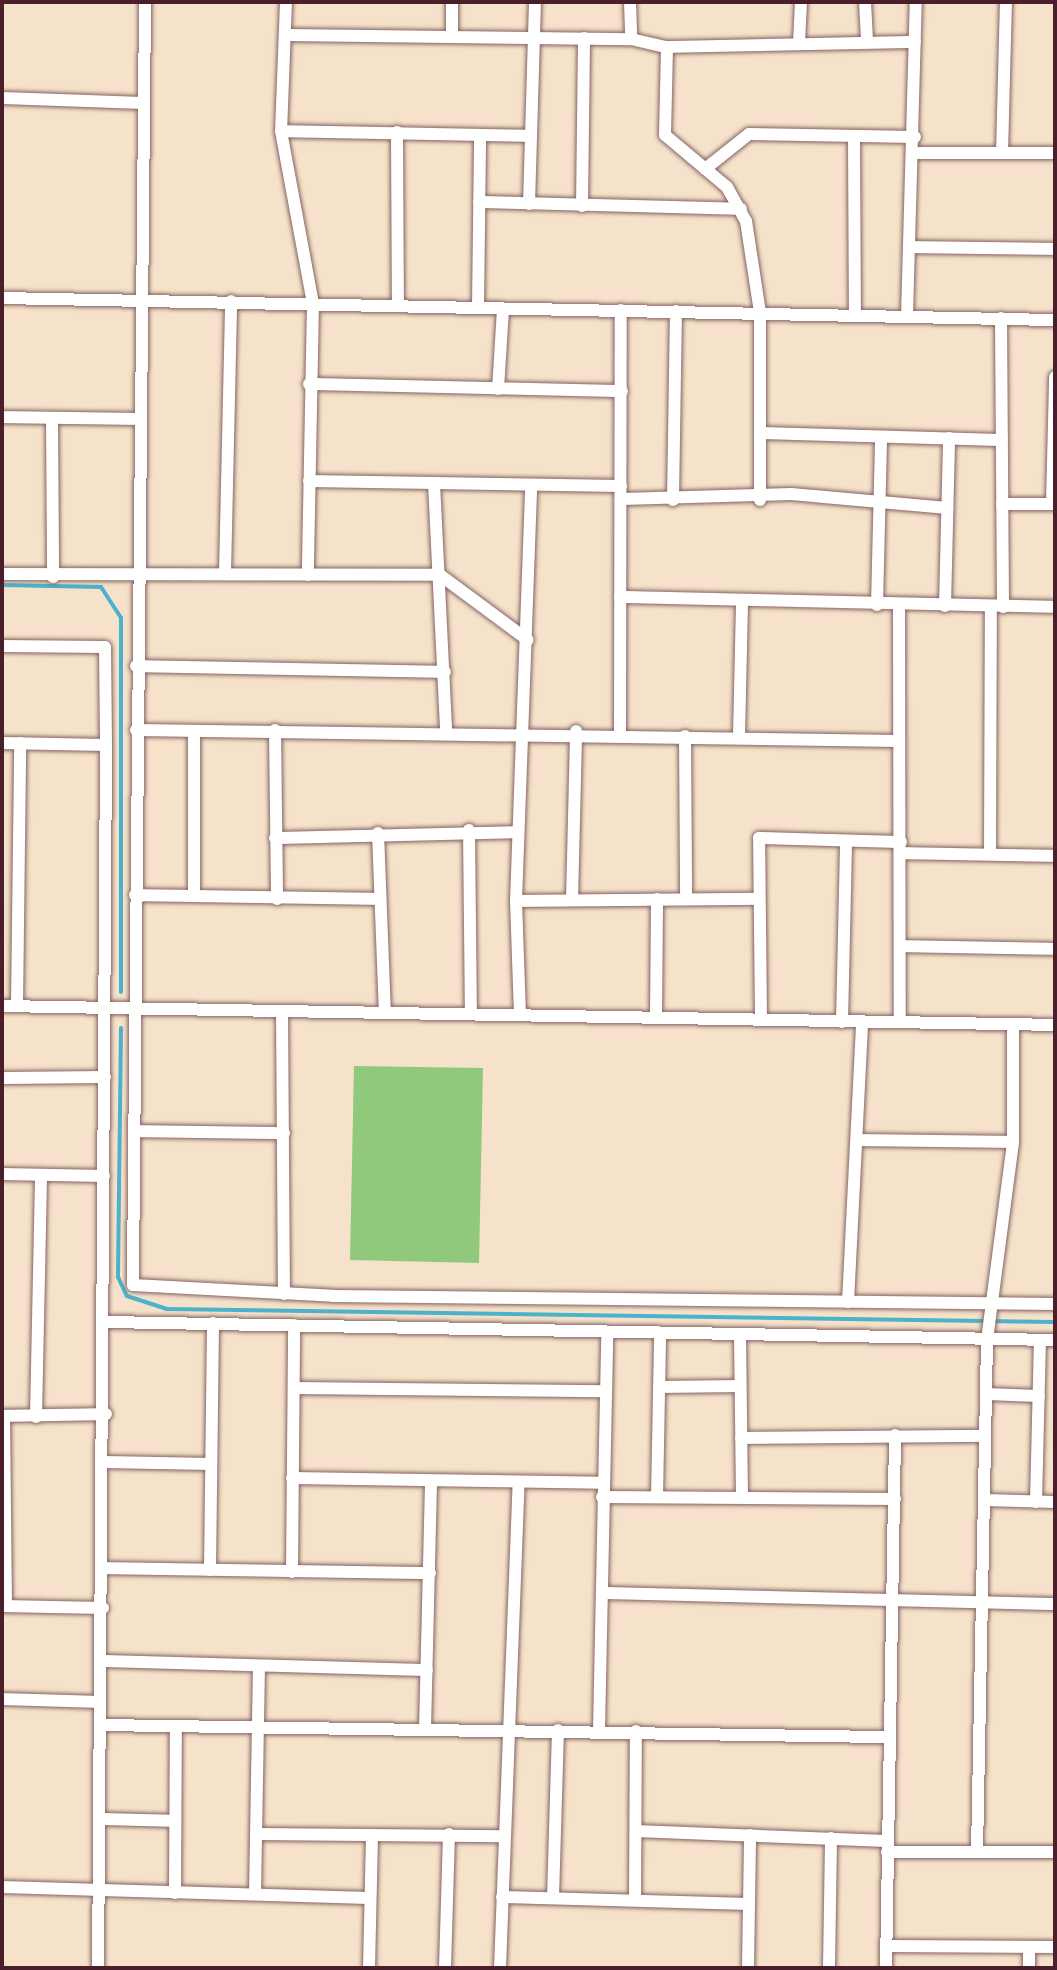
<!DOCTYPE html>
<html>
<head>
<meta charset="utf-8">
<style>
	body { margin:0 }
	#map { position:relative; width:1057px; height:1970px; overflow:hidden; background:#f6e2ca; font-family:Alegreya,serif }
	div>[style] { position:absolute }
	.green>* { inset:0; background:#90c97c }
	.stream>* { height:4px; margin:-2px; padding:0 2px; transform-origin:2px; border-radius:2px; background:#4cb2cb }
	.roads { filter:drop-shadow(0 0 2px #866363) drop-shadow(0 0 2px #866363) }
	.minor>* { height:12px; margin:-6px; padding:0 6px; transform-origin:6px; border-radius:6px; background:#fff }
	span { translate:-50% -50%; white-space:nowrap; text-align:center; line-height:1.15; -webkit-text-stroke:8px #fdfcf7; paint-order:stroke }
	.frame { position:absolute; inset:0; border:4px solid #4a1f2b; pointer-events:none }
</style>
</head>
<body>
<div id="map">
	<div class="green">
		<div style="clip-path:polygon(354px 1066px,483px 1068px,479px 1263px,350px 1260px)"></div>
	</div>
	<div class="stream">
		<div style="left:2px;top:585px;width:99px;rotate:1.2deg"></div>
		<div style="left:101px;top:587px;width:37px;rotate:57deg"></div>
		<div style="left:121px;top:618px;width:374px;rotate:90deg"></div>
		<div style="left:121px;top:1028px;width:249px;rotate:90.7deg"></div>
		<div style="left:118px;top:1277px;width:21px;rotate:65deg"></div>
		<div style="left:127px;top:1296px;width:42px;rotate:18deg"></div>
		<div style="left:167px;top:1309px;width:888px;rotate:0.84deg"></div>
	</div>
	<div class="roads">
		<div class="minor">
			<div style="left:145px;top:2px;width:1283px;rotate:90.54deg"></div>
			<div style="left:133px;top:1285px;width:200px;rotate:3.1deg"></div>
			<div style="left:333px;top:1296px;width:722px;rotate:0.63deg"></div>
			<div style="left:286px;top:2px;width:129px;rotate:92.2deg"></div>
			<div style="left:281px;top:131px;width:175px;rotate:79.5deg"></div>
			<div style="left:313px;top:303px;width:272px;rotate:91.1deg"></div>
			<div style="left:630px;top:2px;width:37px;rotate:88deg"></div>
			<div style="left:865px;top:2px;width:39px;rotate:87deg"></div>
			<div style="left:287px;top:35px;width:344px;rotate:0.7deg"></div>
			<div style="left:631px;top:39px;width:37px;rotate:13deg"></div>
			<div style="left:667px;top:47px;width:88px;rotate:91.3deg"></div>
			<div style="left:665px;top:135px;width:81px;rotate:40deg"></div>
			<div style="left:727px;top:187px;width:39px;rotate:61deg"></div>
			<div style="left:746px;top:221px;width:92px;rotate:81.3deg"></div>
			<div style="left:760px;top:312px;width:188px;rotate:90deg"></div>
			<div style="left:452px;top:35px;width:33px;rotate:-90deg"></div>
			<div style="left:799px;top:43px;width:41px;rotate:-87.2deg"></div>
			<div style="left:667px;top:47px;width:248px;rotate:-1.2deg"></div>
			<div style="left:2px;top:98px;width:142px;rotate:2deg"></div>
			<div style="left:281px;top:131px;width:250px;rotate:1.1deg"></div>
			<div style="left:397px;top:132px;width:174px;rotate:89.7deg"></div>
			<div style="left:854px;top:138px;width:178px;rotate:89.7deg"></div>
			<div style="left:914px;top:153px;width:141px"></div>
			<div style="left:1002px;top:153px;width:151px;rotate:-88.5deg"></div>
			<div style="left:705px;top:169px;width:56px;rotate:-38.5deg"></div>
			<div style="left:749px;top:134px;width:166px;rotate:1deg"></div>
			<div style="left:479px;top:202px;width:262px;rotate:1.5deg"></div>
			<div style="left:529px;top:204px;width:202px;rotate:-88.3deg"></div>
			<div style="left:582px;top:206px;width:168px;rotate:-89.3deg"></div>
			<div style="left:911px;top:247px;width:144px;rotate:0.8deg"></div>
			<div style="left:2px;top:298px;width:1053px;rotate:1.2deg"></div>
			<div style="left:478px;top:308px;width:173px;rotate:-89.3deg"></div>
			<div style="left:907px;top:316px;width:314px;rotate:-88.4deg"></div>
			<div style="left:1001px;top:318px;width:289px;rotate:89.6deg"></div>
			<div style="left:309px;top:384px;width:313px;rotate:1.3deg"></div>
			<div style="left:498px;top:389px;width:80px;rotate:-86.4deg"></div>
			<div style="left:2px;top:417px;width:135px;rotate:0.8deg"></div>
			<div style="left:52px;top:418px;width:159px;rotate:89.6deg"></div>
			<div style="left:760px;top:433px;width:242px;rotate:1.7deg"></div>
			<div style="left:309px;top:481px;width:312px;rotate:0.9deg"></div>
			<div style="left:434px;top:483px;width:249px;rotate:87.2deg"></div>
			<div style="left:622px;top:499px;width:169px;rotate:-1.7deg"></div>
			<div style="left:791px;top:494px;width:157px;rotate:5.1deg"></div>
			<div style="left:673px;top:500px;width:189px;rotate:-89.1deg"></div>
			<div style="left:1002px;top:504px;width:53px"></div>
			<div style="left:1052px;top:504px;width:127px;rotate:-88.6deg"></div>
			<div style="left:225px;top:573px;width:272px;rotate:-88.7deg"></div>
			<div style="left:2px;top:574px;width:438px;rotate:0.1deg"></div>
			<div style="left:440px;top:575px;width:109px;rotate:36.5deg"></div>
			<div style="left:620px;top:597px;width:435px;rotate:1.3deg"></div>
			<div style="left:877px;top:605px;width:168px;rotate:-88.6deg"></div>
			<div style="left:899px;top:606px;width:416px;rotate:89.9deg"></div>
			<div style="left:945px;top:606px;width:168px;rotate:-88.6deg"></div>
			<div style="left:2px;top:646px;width:103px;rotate:0.6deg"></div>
			<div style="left:105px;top:647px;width:98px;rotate:89.4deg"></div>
			<div style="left:136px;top:666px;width:309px;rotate:1.1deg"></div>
			<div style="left:136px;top:730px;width:763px;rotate:0.83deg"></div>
			<div style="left:275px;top:730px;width:169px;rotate:89.3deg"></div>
			<div style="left:194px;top:731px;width:164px;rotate:90deg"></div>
			<div style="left:620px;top:733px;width:423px;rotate:-89.9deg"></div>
			<div style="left:685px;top:736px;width:163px;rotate:89.6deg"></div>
			<div style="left:739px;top:736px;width:134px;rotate:-88.7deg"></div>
			<div style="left:2px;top:743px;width:104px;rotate:1.1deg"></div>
			<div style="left:106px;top:745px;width:1223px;rotate:90.37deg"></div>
			<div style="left:469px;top:830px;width:184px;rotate:89.4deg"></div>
			<div style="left:378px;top:833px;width:180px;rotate:87.8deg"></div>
			<div style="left:275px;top:838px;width:243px;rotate:-1.4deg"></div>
			<div style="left:901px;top:853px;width:154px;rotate:1.1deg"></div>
			<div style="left:990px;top:854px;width:247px;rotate:-89.8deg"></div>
			<div style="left:135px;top:895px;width:244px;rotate:0.9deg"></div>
			<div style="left:572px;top:900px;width:169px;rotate:-88.6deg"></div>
			<div style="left:516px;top:901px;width:242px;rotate:-0.5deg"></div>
			<div style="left:901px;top:946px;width:154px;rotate:1.1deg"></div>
			<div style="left:2px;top:1006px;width:1053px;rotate:1.03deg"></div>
			<div style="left:17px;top:1006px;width:263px;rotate:-89.3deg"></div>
			<div style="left:282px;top:1011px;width:283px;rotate:89.6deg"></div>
			<div style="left:520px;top:1015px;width:114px;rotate:-92deg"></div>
			<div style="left:516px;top:901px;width:416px;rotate:-87.9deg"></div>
			<div style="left:656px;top:1017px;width:118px;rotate:-89.5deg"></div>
			<div style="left:761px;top:1020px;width:182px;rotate:-90.6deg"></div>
			<div style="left:759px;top:838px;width:142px;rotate:1.6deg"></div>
			<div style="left:842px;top:1022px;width:181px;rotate:-88.7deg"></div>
			<div style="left:2px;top:1078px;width:103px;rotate:-0.6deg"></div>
			<div style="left:134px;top:1131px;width:150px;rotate:0.8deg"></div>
			<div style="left:860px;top:1140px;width:153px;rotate:0.7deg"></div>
			<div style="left:2px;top:1174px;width:102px;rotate:1.1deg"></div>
			<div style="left:848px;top:1302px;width:280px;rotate:-87.1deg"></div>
			<div style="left:107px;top:1322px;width:948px;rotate:1.09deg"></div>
			<div style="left:740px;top:1334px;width:162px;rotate:89.3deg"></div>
			<div style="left:659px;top:1387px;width:81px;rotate:-0.7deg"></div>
			<div style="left:294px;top:1388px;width:311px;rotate:0.6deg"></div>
			<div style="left:986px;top:1394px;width:53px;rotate:2.2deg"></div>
			<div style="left:2px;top:1416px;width:104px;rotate:-1.1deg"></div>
			<div style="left:4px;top:1416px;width:190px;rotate:89.4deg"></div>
			<div style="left:36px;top:1417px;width:242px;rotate:-88.8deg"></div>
			<div style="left:741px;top:1438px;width:244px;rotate:-0.5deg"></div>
			<div style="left:105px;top:1462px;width:106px;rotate:1.1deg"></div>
			<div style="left:292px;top:1478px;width:310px;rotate:0.9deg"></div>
			<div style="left:602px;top:1497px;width:293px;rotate:0.4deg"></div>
			<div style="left:657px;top:1497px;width:163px;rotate:-88.9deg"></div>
			<div style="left:985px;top:1500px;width:70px;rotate:1.6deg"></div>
			<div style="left:1036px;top:1502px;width:162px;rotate:-88.6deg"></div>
			<div style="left:103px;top:1568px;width:327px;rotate:0.9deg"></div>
			<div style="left:210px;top:1570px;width:247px;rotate:-89.3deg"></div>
			<div style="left:292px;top:1572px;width:247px;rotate:-89.5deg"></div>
			<div style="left:602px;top:1593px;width:453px;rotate:1.4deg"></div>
			<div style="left:2px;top:1606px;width:101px;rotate:1.1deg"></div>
			<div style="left:102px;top:1661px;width:325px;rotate:1.6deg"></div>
			<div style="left:2px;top:1699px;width:98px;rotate:1.8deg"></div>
			<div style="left:101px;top:1725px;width:784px;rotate:0.88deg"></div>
			<div style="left:425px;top:1729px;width:248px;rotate:-88.6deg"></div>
			<div style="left:599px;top:1730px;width:398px;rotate:-88.8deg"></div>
			<div style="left:100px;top:1819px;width:74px;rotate:1.5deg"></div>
			<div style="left:636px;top:1831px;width:251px;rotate:2.3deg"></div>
			<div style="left:256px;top:1834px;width:248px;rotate:0.5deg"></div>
			<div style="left:887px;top:1852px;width:168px"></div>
			<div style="left:977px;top:1852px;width:512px;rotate:-88.88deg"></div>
			<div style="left:987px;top:1340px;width:200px;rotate:-82.5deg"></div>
			<div style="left:1013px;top:1142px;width:118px;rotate:-90deg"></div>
			<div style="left:2px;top:1887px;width:367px;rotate:1.7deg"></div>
			<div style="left:175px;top:1893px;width:165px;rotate:-89.7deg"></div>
			<div style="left:255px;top:1894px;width:228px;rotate:-89deg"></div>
			<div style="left:502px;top:1897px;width:247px;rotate:1.6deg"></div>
			<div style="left:553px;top:1898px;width:168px;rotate:-88.3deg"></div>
			<div style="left:635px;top:1900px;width:169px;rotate:-89.7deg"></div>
			<div style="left:887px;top:1946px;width:168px;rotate:0.3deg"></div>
			<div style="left:1029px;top:1947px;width:21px;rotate:90deg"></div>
			<div style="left:369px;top:1968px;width:132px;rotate:-88.7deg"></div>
			<div style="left:445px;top:1968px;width:134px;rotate:-88.3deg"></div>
			<div style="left:500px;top:1968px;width:486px;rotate:-87.8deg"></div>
			<div style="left:748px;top:1968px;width:133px;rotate:-89.1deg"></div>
			<div style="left:829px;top:1968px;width:130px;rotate:-89.1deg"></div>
			<div style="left:886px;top:1968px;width:533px;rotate:-89.03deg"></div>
		</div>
	</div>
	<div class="frame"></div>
</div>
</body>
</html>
